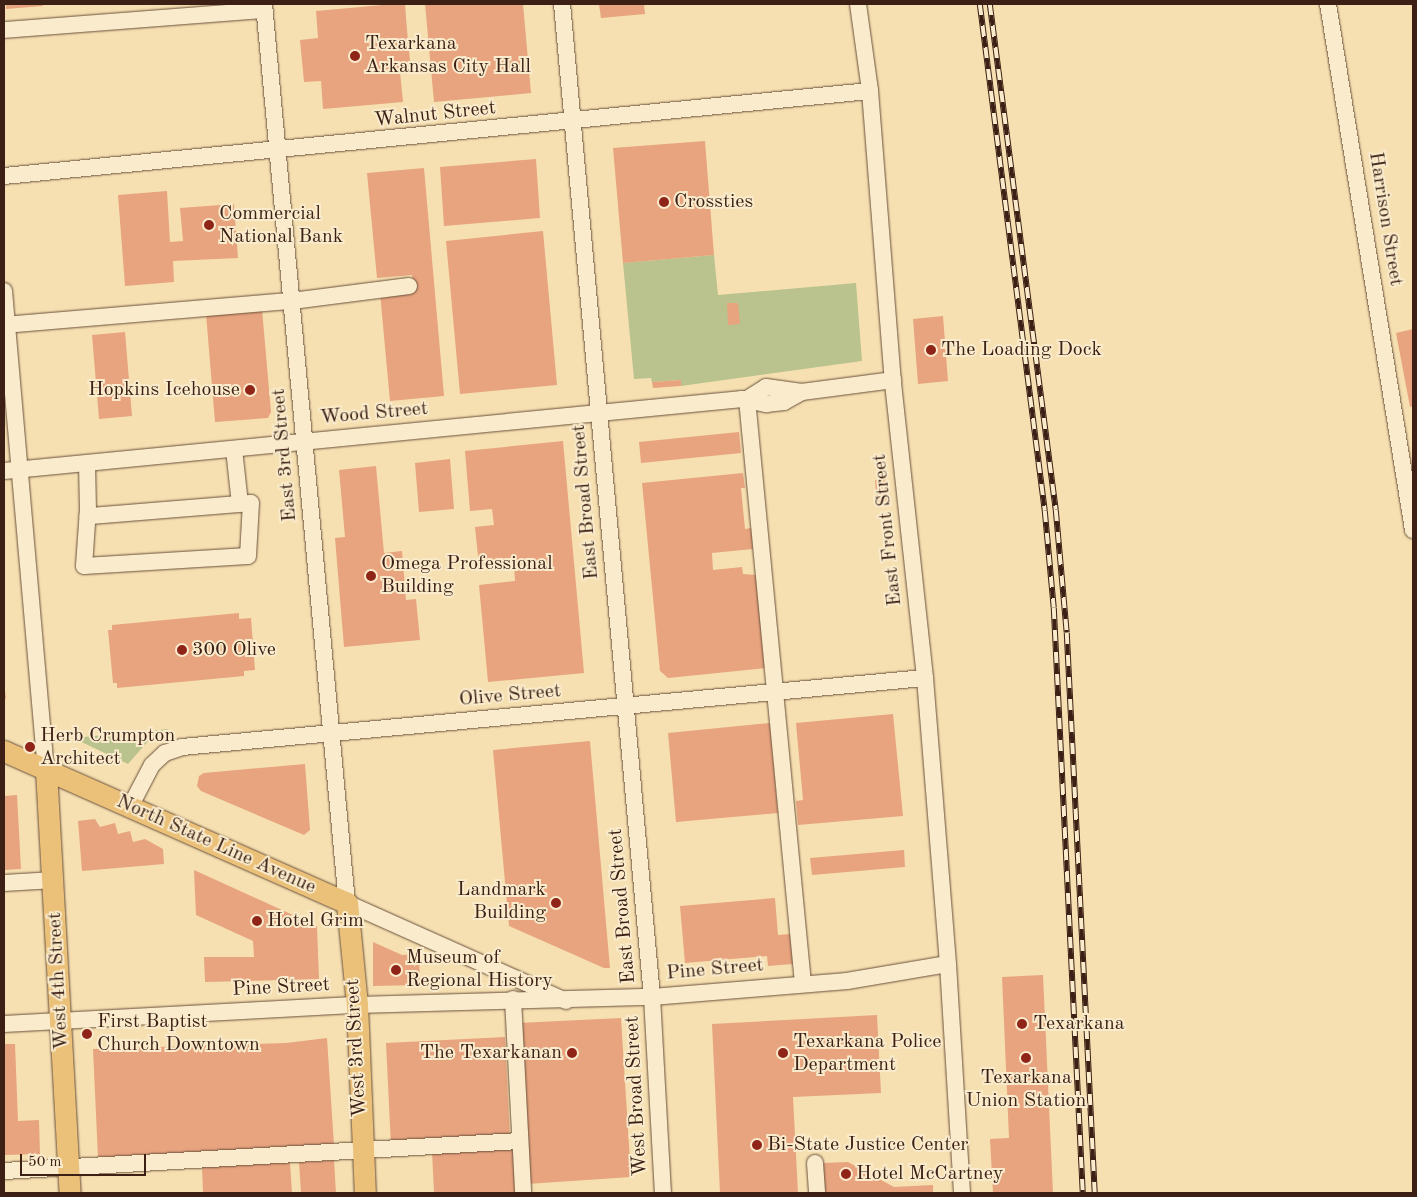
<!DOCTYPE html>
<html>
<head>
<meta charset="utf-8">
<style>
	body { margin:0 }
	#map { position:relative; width:1417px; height:1197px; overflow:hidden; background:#f6e0b1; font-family:"Old Standard TT",serif }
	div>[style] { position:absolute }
	.green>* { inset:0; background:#bac38d }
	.building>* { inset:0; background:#e7a47e }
	.roads { filter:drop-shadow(0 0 1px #6a503c) drop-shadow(0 0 1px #6a503c) }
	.minor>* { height:16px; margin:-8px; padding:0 8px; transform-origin:8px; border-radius:8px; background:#f9ebcc }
	.major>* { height:21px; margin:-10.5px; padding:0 10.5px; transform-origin:10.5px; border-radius:10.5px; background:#ebc078 }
	.rail>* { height:5.5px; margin-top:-2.75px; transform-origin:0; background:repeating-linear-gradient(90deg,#f9ebcc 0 11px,#3c2015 0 22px); box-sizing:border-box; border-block:1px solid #3c2015 }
	.dots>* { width:14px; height:14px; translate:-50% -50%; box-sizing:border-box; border:2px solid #f9ebcc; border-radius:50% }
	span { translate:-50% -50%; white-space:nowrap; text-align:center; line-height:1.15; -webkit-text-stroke:4px #f9ebcc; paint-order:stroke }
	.poi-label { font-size:20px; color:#3c2015 }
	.left { translate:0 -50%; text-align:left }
	.right { translate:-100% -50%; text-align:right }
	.street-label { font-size:20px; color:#3c2015 }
	.frame { position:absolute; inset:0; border:5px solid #3c2015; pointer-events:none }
	.scale { position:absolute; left:20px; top:1154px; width:126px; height:22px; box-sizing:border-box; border:2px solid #3c2015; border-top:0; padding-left:6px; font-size:15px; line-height:18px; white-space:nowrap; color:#3c2015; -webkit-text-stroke:4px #f9ebcc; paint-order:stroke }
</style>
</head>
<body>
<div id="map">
	<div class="green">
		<div style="clip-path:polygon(714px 255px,718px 295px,856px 283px,862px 361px,681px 386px,681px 380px,652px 382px,651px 378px,634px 379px,623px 263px)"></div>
		<div style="clip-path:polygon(169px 729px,150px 739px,128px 764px,73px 738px)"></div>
	</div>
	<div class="building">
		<div style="clip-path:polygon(6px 4px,43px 4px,43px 6px,6px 9px)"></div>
		<div style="clip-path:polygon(394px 4px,405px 4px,407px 30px,411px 71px,400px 72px,403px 102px,323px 109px,321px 81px,304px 82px,300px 40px,318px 38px,316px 11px)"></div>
		<div style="clip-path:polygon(425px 4px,523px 4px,531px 93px,434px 102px)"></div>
		<div style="clip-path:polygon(599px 4px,644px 4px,645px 14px,601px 18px)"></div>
		<div style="clip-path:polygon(705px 141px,714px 255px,623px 263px,613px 148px)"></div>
		<div style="clip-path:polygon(536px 159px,540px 218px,444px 226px,440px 167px)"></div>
		<div style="clip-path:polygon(424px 168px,444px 396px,390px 401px,380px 293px,414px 290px,412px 275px,377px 278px,367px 173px)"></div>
		<div style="clip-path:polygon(167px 191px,170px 242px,183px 241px,180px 208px,234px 204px,238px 258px,173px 261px,174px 282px,125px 286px,118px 195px)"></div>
		<div style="clip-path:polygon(543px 231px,557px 385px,460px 394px,446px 241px)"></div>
		<div style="clip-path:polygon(727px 303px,738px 303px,740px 324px,728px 325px)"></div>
		<div style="clip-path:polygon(262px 309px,271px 412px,268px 418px,215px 422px,206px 314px)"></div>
		<div style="clip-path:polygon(943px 316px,948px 381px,918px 384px,913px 319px)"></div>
		<div style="clip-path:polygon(1413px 329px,1413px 406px,1410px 407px,1396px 333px)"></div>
		<div style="clip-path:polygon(125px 332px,132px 416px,99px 419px,92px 335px)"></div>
		<div style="clip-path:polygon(681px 380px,681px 386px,653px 388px,652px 382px)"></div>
		<div style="clip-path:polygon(739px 432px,741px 453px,641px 463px,639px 442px)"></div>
		<div style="clip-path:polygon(563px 441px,584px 673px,488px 682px,479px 585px,515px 581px,514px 563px,479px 566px,475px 527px,494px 525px,492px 509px,470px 511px,465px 451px)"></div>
		<div style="clip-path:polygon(450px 459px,454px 509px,419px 512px,415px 463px)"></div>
		<div style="clip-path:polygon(376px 466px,384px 553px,402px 551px,406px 600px,416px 599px,420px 640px,344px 647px,335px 538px,345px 537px,339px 470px)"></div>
		<div style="clip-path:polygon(743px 473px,745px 488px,741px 488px,745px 529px,751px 528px,753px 549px,712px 553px,713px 570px,742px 567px,743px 574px,757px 575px,766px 668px,668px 678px,660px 671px,642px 483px)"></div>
		<div style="clip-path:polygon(886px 479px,888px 501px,877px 502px,875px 480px)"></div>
		<div style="clip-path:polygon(239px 613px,239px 619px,251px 618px,255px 670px,244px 671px,244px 676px,117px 688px,117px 683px,113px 683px,108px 630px,112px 630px,112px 625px)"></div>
		<div style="clip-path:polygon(4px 684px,6px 698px,4px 702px)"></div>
		<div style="clip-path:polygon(893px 714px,903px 816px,798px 825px,796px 801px,803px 800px,796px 723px)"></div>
		<div style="clip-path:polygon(770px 723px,778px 813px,676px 822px,668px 733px)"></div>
		<div style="clip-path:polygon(590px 741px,610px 968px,604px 968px,509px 926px,493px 750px)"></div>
		<div style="clip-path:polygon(305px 764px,310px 830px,304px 835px,201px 791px,197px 786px,199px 776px,204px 773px)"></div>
		<div style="clip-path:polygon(17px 795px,21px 869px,4px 870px,4px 796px)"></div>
		<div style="clip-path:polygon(95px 819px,100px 827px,115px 823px,118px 834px,130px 831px,133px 842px,145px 839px,163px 849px,164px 864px,82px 871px,78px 821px)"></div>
		<div style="clip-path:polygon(904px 850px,905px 867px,812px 875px,810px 858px)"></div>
		<div style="clip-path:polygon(194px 870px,317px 926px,319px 979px,205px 982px,204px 957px,254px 957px,253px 941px,196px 915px)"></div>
		<div style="clip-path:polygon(775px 898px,778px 935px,790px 934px,793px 964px,768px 966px,767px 956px,685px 963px,680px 906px)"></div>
		<div style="clip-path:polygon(373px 942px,402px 955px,419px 954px,420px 985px,373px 986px)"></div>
		<div style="clip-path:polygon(1043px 975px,1053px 1193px,993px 1193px,990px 1139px,1009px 1138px,1002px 977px)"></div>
		<div style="clip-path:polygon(877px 1015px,881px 1093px,793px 1097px,798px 1193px,720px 1193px,712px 1024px)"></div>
		<div style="clip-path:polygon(621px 1018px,631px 1177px,527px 1184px,518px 1023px)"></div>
		<div style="clip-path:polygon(505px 1037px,510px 1140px,391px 1146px,386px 1043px)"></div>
		<div style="clip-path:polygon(327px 1038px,334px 1145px,98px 1158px,93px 1049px,286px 1043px)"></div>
		<div style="clip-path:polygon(4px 1044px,15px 1044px,18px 1121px,39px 1120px,40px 1154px,4px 1155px)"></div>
		<div style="clip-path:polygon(515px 1147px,517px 1193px,434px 1193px,432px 1151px)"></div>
		<div style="clip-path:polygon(334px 1160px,336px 1193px,301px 1193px,299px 1162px)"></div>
		<div style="clip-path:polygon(290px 1162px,292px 1193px,203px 1193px,202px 1167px)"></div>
		<div style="clip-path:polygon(848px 1162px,894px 1187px,933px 1185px,933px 1193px,823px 1193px,822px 1163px)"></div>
	</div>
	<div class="roads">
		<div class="minor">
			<div style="left:264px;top:4px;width:903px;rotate:84.73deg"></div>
			<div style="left:347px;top:903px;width:240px;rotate:24.1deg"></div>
			<div style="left:562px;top:4px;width:997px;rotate:84.82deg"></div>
			<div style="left:652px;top:997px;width:196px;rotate:86.8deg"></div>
			<div style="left:858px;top:4px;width:88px;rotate:82.1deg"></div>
			<div style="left:870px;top:91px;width:293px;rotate:85.5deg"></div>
			<div style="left:893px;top:383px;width:297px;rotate:83.8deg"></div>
			<div style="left:925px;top:678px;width:287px;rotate:85.4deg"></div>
			<div style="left:948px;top:964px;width:229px;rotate:86.5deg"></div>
			<div style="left:1328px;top:4px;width:533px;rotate:80.82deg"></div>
			<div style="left:4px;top:30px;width:261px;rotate:-4.4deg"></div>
			<div style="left:4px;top:176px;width:870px;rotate:-5.61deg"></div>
			<div style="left:4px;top:291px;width:481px;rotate:85deg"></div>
			<div style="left:4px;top:325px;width:289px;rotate:-4.8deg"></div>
			<div style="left:292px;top:301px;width:118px;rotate:-7.3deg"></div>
			<div style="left:747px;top:399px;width:588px;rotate:84.53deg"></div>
			<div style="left:747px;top:399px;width:22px;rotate:-32deg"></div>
			<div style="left:766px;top:387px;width:36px;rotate:8deg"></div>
			<div style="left:234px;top:449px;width:55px;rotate:83.8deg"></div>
			<div style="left:87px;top:463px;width:46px;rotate:88.8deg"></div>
			<div style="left:88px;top:509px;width:57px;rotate:94deg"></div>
			<div style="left:84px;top:566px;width:164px;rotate:-3.5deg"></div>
			<div style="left:248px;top:556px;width:53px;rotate:-86.8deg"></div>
			<div style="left:251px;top:503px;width:164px;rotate:175.4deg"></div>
			<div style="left:4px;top:471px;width:742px;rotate:-5.57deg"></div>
			<div style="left:742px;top:399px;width:25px;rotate:12deg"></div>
			<div style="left:766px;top:404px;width:18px;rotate:-6deg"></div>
			<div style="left:784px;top:402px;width:21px;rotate:-29deg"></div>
			<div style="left:802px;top:392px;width:92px;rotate:-7.5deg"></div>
			<div style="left:130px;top:807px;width:47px;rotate:-62.4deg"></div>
			<div style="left:152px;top:765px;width:18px;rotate:-43deg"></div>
			<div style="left:165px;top:753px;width:18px;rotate:-19deg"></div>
			<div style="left:182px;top:747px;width:746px;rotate:-5.31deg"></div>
			<div style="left:4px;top:883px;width:50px;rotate:-3.4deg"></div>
			<div style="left:513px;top:999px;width:194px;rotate:87deg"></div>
			<div style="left:4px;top:1024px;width:354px;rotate:-3.1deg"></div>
			<div style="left:357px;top:1005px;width:295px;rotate:-1.6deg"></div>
			<div style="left:652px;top:997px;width:196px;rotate:-4.7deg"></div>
			<div style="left:847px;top:981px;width:102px;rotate:-9.6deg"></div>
			<div style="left:815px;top:1163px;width:30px;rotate:86deg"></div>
			<div style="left:4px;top:1171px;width:517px;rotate:-3.33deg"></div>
		</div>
		<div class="major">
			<div style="left:4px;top:751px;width:375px;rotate:23.9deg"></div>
			<div style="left:347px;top:903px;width:102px;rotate:84.4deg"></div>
			<div style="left:357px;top:1005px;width:188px;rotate:87.6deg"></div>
			<div style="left:46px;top:770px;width:424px;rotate:86.8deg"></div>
		</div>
	</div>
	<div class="rail">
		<div style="left:980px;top:4px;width:511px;rotate:82.69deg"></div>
		<div style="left:1045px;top:511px;width:97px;rotate:84.7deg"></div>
		<div style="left:1054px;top:608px;width:586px;rotate:87.16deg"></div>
		<div style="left:990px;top:4px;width:510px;rotate:82.57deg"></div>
		<div style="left:1056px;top:510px;width:123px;rotate:84.9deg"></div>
		<div style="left:1067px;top:633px;width:561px;rotate:87.14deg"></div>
	</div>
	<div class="dots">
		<div style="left:355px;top:56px;background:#8f2418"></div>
		<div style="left:664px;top:202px;background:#8f2418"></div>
		<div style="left:209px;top:225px;background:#8f2418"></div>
		<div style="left:931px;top:350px;background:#8f2418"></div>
		<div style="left:250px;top:390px;background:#8f2418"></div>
		<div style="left:371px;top:576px;background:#8f2418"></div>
		<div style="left:182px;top:650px;background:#8f2418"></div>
		<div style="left:30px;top:747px;background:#8f2418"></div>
		<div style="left:556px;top:903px;background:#8f2418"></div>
		<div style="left:257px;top:921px;background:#8f2418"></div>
		<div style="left:396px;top:970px;background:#8f2418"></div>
		<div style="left:1022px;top:1024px;background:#8f2418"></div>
		<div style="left:87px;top:1034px;background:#8f2418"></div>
		<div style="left:572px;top:1053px;background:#8f2418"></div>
		<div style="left:783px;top:1053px;background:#8f2418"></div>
		<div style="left:1026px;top:1058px;background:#8f2418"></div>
		<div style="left:757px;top:1145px;background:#8f2418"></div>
		<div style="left:846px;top:1174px;background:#8f2418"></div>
	</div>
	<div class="poi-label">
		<span class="left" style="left:365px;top:56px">Texarkana<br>Arkansas City Hall</span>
		<span class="left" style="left:674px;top:202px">Crossties</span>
		<span class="left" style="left:219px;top:226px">Commercial<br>National Bank</span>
		<span class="left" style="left:941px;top:350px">The Loading Dock</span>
		<span class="right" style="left:240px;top:390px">Hopkins Icehouse</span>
		<span class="left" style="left:381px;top:576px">Omega Professional<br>Building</span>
		<span class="left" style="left:192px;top:650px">300 Olive</span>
		<span class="left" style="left:40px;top:748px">Herb Crumpton<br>Architect</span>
		<span class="right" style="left:546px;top:902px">Landmark<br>Building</span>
		<span class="left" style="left:267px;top:921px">Hotel Grim</span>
		<span class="left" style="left:406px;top:970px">Museum of<br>Regional History</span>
		<span class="left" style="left:97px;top:1034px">First Baptist<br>Church Downtown</span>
		<span class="left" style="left:1033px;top:1024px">Texarkana</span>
		<span class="left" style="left:793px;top:1054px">Texarkana Police<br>Department</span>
		<span class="right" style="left:562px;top:1053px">The Texarkanan</span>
		<span style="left:1026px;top:1090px">Texarkana<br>Union Station</span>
		<span class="left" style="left:767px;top:1145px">Bi-State Justice Center</span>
		<span class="left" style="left:856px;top:1174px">Hotel McCartney</span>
	</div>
	<div class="street-label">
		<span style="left:435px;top:115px;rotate:-6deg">Walnut Street</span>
		<span style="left:1385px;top:219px;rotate:81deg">Harrison Street</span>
		<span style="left:374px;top:414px;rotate:-5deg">Wood Street</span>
		<span style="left:285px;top:455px;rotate:-95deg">East 3rd Street</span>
		<span style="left:586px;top:502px;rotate:-95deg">East Broad Street</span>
		<span style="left:888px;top:530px;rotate:-96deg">East Front Street</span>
		<span style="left:510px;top:696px;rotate:-5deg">Olive Street</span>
		<span style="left:216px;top:845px;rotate:24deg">North State Line Avenue</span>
		<span style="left:623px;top:906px;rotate:-95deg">East Broad Street</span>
		<span style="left:715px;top:970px;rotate:-5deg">Pine Street</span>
		<span style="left:59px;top:981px;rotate:-93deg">West 4th Street</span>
		<span style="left:281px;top:988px;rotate:-3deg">Pine Street</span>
		<span style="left:357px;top:1048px;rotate:-93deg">West 3rd Street</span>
		<span style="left:637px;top:1096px;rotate:-93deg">West Broad Street</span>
	</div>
	<div class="frame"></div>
	<div class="scale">50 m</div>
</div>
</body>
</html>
